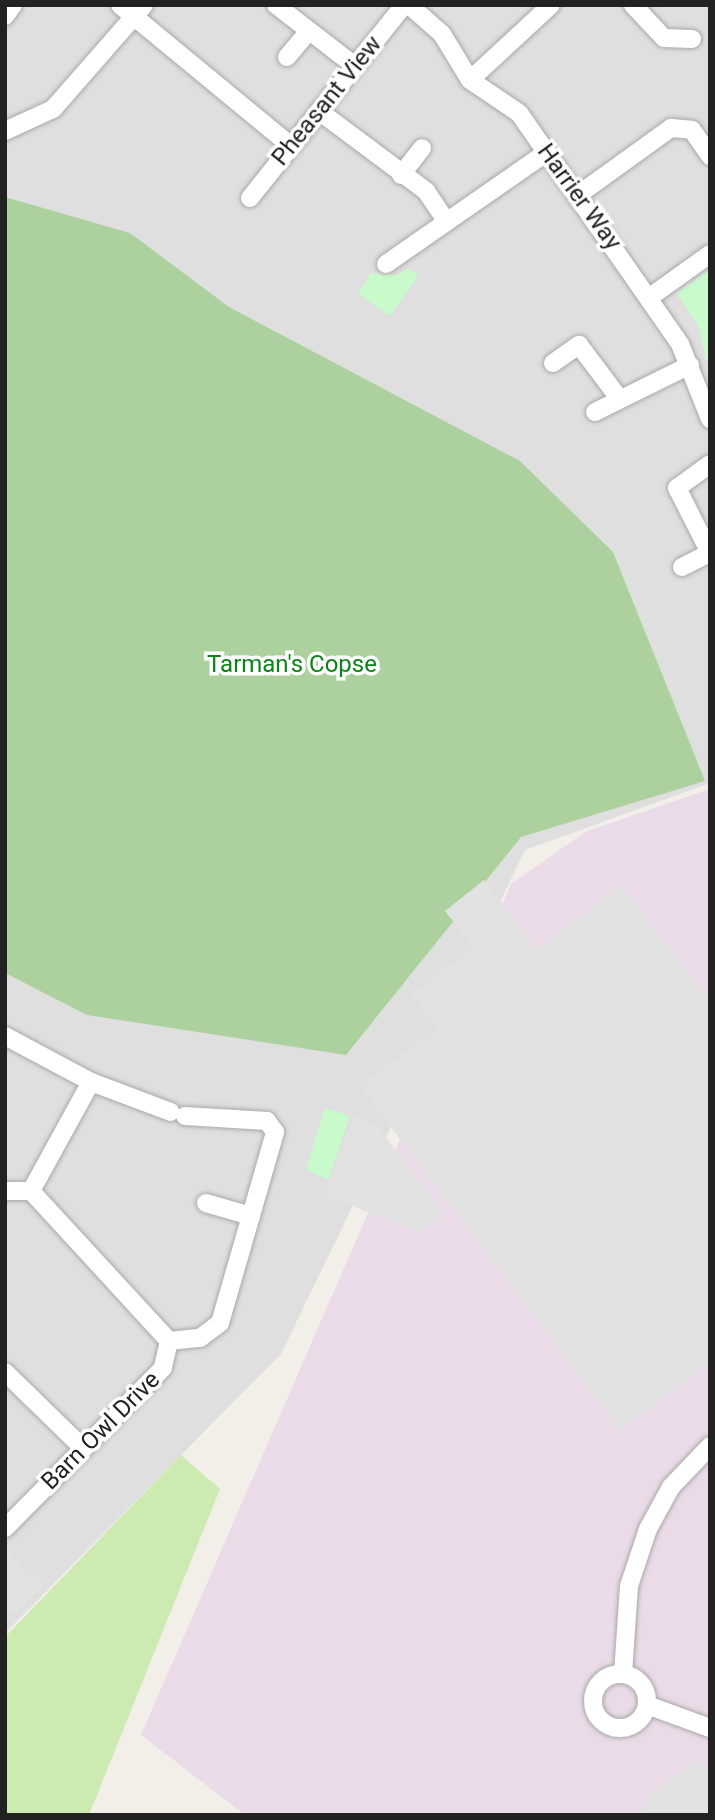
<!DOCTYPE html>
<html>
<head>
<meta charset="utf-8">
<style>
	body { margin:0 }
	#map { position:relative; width:715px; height:1820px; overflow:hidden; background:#f2efe9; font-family:Roboto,sans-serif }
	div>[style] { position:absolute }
	.residential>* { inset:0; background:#e0dfdf }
	.industrial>* { inset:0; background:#ebdbe8 }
	.grass>* { inset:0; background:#cdebb0 }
	.forest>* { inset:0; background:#add19e }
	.park>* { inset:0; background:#c8facc }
	.parking>* { inset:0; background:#e2e2e2 }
	.roads { filter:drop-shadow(0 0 2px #a9a9a9) drop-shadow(0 0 2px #a9a9a9) }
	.minor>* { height:18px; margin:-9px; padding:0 9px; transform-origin:9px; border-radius:9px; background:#fff }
	.minor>.ring { margin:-9px; padding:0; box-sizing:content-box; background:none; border:18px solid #fff; border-radius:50% }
	span { translate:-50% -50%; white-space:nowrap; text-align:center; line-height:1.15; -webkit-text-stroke:7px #fff; paint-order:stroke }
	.street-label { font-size:24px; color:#222 }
	.park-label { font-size:24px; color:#0c8416 }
	.frame { position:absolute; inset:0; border:7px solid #222; pointer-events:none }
</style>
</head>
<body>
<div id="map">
	<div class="residential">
		<div style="clip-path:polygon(5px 5px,710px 7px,710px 270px,677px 293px,698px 325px,710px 375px,710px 783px,525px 850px,281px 1354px,5px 1633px)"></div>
	</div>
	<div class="industrial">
		<div style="clip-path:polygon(710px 789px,710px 1815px,245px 1815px,141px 1735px,511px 884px,587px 831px)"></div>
	</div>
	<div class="grass">
		<div style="clip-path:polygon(181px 1455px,220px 1489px,89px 1815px,5px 1815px,5px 1637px)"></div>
	</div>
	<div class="forest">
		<div style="clip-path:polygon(5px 197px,130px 233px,229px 307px,520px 461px,613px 552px,705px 781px,521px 837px,346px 1055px,87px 1015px,5px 973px)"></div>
	</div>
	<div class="park">
		<div style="clip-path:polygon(408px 269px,418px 276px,390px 316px,358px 294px,371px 273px,396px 275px)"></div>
		<div style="clip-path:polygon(710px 270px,710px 375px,698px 325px,677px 293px)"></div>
		<div style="clip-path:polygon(325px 1108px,350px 1116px,328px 1180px,306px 1169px)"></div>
	</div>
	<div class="parking">
		<div style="clip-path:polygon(484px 880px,538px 949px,621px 885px,710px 1000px,710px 1363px,620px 1431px,360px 1086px,437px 1028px,412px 994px,473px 947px,445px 911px)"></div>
		<div style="clip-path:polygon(354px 1116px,376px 1124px,444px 1214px,420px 1232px,325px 1196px)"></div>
		<div style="clip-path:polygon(5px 1548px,43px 1585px,15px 1614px,5px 1605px)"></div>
		<div style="clip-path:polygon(697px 1759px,710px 1772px,710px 1815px,643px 1815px,645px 1799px)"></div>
	</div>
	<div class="roads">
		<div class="minor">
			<div style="left:120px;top:5px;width:220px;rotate:39.5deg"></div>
			<div style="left:276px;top:5px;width:100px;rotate:37.7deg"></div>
			<div style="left:409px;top:5px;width:44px;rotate:41.3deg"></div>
			<div style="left:442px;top:34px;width:54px;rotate:58.7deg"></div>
			<div style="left:470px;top:80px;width:59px;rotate:34deg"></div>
			<div style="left:519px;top:113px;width:282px;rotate:55.1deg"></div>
			<div style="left:680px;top:344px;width:81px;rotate:68.2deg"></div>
			<div style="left:633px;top:5px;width:45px;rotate:46.8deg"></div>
			<div style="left:664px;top:38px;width:28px;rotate:2deg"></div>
			<div style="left:5px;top:16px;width:14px;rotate:-54deg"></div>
			<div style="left:287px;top:57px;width:34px;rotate:-50deg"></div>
			<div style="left:470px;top:80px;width:110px;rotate:-42.8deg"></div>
			<div style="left:319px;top:111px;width:134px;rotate:36.8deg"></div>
			<div style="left:426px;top:191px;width:37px;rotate:56deg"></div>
			<div style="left:5px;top:131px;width:53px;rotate:-24.6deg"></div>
			<div style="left:53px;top:109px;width:138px;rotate:-48.8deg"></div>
			<div style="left:401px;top:175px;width:34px;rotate:-52deg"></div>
			<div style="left:578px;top:195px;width:115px;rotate:-35.8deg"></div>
			<div style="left:671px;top:128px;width:21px;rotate:5deg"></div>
			<div style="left:692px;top:130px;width:32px;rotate:55deg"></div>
			<div style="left:250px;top:198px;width:247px;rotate:-51.4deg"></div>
			<div style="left:386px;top:264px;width:196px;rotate:-34.8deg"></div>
			<div style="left:650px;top:297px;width:74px;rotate:-35.6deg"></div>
			<div style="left:553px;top:363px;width:32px;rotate:-35deg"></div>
			<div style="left:579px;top:345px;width:66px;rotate:53deg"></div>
			<div style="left:595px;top:412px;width:106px;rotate:-26.3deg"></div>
			<div style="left:682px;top:567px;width:31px;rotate:-27deg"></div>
			<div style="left:710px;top:553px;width:73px;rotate:-116.9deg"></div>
			<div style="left:677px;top:488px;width:41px;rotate:-36deg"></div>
			<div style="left:5px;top:1036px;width:98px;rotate:28.1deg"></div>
			<div style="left:5px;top:1191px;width:26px"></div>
			<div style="left:31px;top:1191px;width:204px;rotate:47.4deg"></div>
			<div style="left:169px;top:1341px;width:28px;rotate:103deg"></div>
			<div style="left:163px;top:1368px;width:225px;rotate:134.6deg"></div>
			<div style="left:31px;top:1191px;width:124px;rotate:-61.2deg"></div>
			<div style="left:91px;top:1082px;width:85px;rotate:20.6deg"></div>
			<div style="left:206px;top:1203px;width:47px;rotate:16.1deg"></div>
			<div style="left:169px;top:1341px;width:31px;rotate:-6deg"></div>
			<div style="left:200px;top:1338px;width:25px;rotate:-37deg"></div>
			<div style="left:220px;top:1323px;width:199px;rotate:-73.9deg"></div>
			<div style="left:275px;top:1132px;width:14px;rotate:-126deg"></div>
			<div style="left:267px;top:1121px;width:82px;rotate:-176.5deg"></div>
			<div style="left:5px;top:1372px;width:109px;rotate:44.3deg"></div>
			<div class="ring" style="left:593px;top:1674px;width:36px;height:36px"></div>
			<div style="left:623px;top:1674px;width:88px;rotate:-86.1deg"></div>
			<div style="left:629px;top:1586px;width:60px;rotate:-71.6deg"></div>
			<div style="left:648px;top:1529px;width:48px;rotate:-61.3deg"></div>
			<div style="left:671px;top:1487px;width:57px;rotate:-46.4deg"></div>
			<div style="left:647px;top:1705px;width:67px;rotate:20.1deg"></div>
		</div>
	</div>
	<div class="street-label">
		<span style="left:327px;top:101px;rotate:-51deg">Pheasant View</span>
		<span style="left:579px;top:197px;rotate:54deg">Harrier Way</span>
		<span style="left:101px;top:1431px;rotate:-45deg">Barn Owl Drive</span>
	</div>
	<div class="park-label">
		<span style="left:292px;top:665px">Tarman's Copse</span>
	</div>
	<div class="frame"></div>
</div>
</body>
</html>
